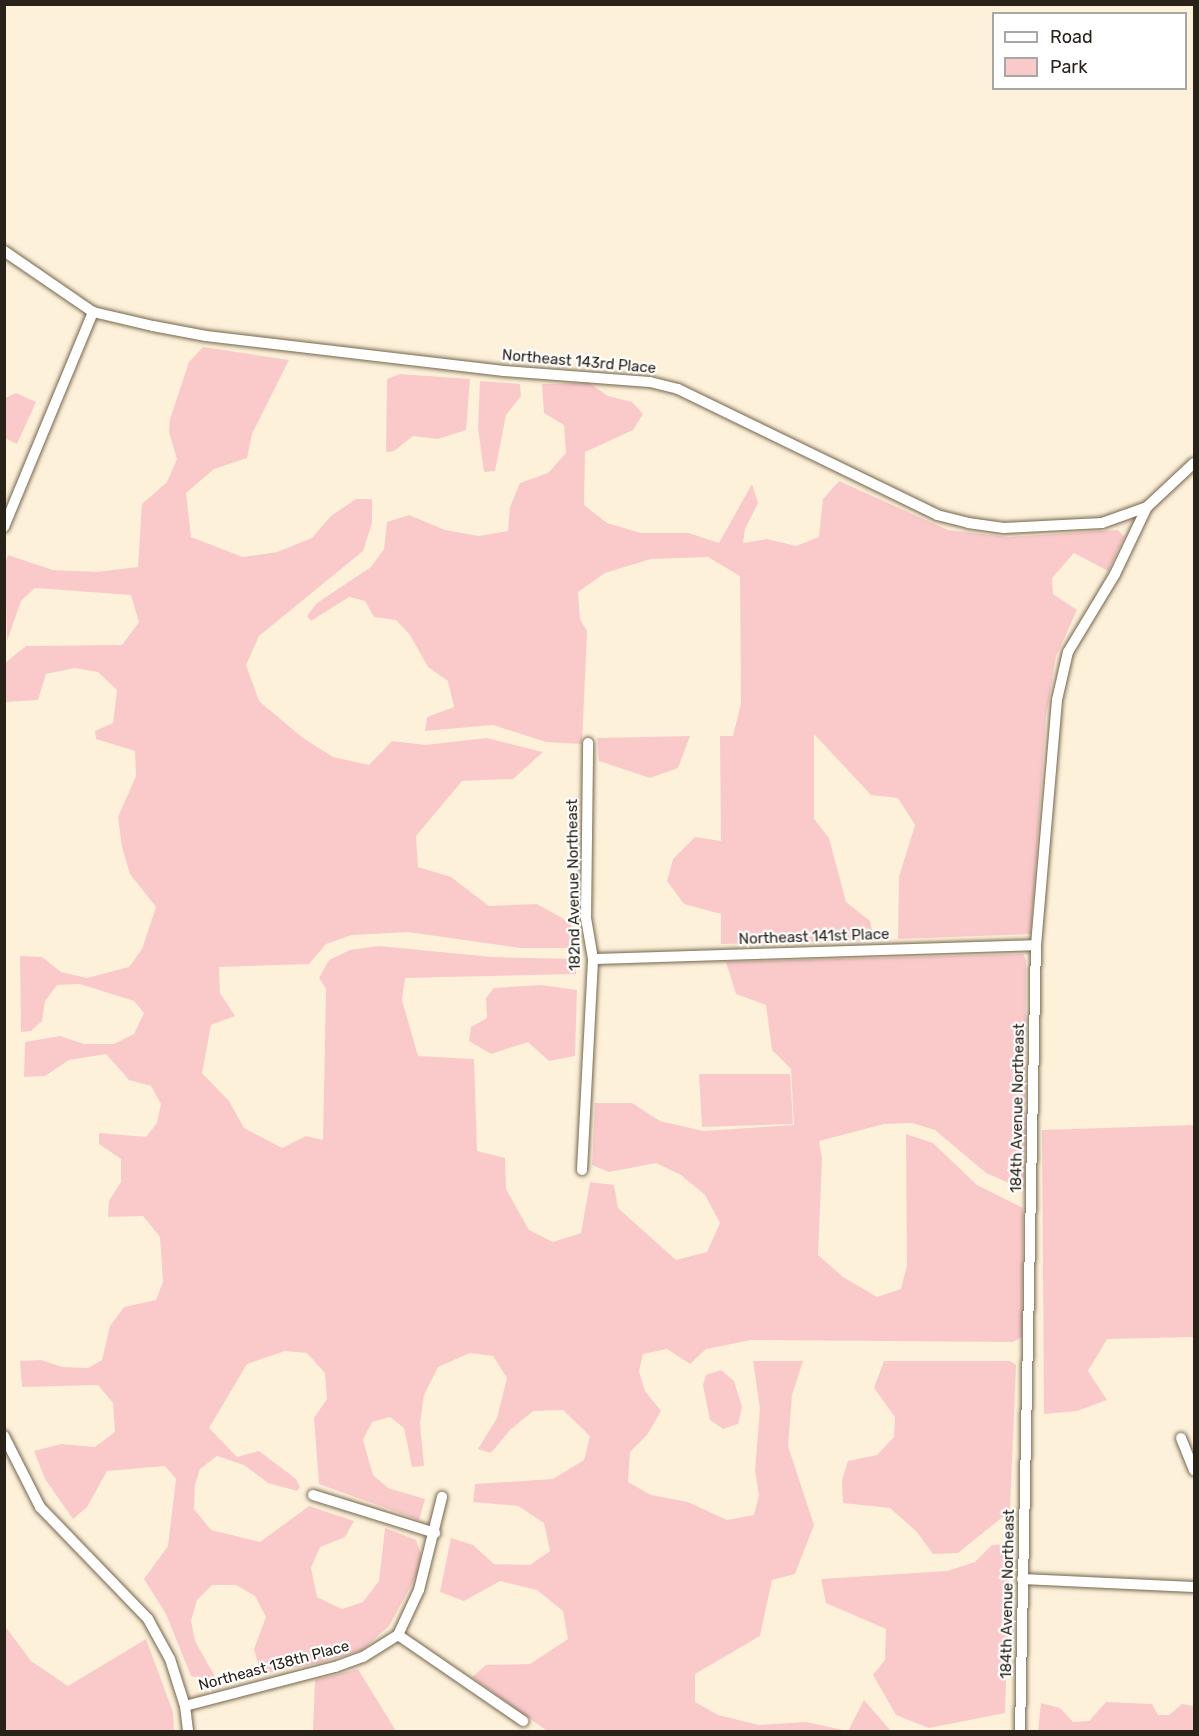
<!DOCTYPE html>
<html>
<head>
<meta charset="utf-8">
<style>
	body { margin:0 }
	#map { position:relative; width:1199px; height:1736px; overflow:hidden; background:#fef1da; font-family:Rubik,sans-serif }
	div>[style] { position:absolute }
	.green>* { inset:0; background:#facacb }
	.roads { filter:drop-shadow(0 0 2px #74664c) drop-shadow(0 0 2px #74664c) }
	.minor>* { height:10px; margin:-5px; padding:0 5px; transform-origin:5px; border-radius:5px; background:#fff }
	span { translate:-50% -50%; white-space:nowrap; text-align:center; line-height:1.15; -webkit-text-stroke:4.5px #fff; paint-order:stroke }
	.street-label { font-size:15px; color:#282218 }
	.frame { position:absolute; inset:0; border:6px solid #282218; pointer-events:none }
	.legend { position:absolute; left:992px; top:12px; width:195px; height:78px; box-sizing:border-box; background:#fff; border:2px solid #a9a7a3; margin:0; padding:8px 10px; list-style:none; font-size:18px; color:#282218 }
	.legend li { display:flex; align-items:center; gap:12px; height:30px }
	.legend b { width:30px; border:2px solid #a9a7a3 }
</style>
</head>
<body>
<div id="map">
	<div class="green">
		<div style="clip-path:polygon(203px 347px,289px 360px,252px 434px,247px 458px,214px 469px,186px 493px,191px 537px,243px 557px,277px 552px,312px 538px,331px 516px,356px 499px,372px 499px,372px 523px,363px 551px,259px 636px,246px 665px,259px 701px,303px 738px,333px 757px,369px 765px,392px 741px,425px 745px,487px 738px,543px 752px,513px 779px,462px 781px,416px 836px,418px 867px,451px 877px,489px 906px,537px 904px,571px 923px,575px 948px,520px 948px,408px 932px,352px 935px,326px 944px,309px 964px,219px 967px,220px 993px,235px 1016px,211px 1025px,202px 1073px,229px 1101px,244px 1128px,282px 1148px,306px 1136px,323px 1140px,326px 989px,319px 978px,329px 960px,350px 950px,379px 946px,492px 957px,576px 959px,576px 974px,405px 978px,402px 1000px,418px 1056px,474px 1059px,477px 1151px,505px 1158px,506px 1189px,529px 1230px,553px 1242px,581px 1233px,590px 1182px,614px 1185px,618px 1208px,676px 1260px,707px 1252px,720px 1223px,705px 1195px,681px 1175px,656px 1163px,609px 1172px,592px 1165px,595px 1103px,632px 1103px,660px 1121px,703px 1131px,794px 1125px,791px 1069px,772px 1050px,766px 1005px,736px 994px,726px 962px,1023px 954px,1026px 960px,1025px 1190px,986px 1173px,935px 1130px,912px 1123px,884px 1124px,819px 1141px,822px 1159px,818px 1255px,843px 1277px,877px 1297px,901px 1289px,907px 1265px,906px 1134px,933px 1143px,977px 1185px,1023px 1208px,1022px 1337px,1013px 1342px,751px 1340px,706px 1349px,690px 1364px,667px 1349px,643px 1354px,639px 1371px,645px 1391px,661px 1411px,647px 1435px,630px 1452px,628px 1482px,651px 1495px,688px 1502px,727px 1520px,754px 1515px,759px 1495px,755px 1471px,760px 1409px,753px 1361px,803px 1361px,792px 1395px,788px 1446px,814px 1525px,795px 1574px,772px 1580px,760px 1636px,695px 1674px,695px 1702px,718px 1715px,759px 1725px,806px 1722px,848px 1731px,864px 1700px,891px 1731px,547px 1731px,472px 1677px,486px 1665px,530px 1664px,568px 1639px,563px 1611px,537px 1590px,500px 1581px,464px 1601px,440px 1592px,451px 1538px,473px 1545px,494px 1564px,530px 1565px,550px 1551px,544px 1523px,518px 1506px,473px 1502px,475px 1484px,553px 1479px,584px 1460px,590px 1436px,563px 1410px,533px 1411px,510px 1430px,491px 1453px,478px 1449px,497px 1418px,507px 1378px,493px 1356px,470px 1353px,438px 1367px,424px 1395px,420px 1423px,424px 1466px,412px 1467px,404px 1428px,390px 1417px,372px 1422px,363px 1440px,373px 1475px,388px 1488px,425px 1499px,419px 1520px,319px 1484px,314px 1418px,327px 1399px,325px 1373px,307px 1353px,285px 1351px,247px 1364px,209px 1428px,237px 1457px,259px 1451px,296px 1479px,300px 1487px,297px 1491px,268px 1483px,244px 1465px,217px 1456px,200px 1469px,195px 1485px,194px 1509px,211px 1530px,260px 1542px,309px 1506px,354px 1521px,345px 1537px,320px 1547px,311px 1568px,317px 1597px,342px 1609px,363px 1602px,379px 1581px,385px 1528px,416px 1540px,421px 1554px,417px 1575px,389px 1626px,362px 1650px,320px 1663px,261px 1674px,254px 1649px,266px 1617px,255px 1596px,236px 1585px,212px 1585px,197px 1600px,191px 1621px,195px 1641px,218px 1682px,191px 1676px,166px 1614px,144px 1579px,168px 1546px,176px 1479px,165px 1466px,107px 1471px,87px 1507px,73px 1519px,45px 1479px,34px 1451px,61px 1444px,95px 1447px,115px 1432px,113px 1403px,98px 1385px,22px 1387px,20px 1361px,41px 1360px,62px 1367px,88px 1368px,102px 1360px,110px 1326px,124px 1307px,156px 1300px,163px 1282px,160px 1237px,143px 1216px,108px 1217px,109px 1201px,121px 1182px,121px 1159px,99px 1144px,99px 1133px,146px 1137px,157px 1123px,161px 1104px,151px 1086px,129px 1080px,106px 1054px,69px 1060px,45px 1076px,24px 1077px,25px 1042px,60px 1036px,84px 1044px,114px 1044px,134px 1034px,144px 1013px,134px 1001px,80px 984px,57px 985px,45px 1001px,42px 1021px,31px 1031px,21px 1032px,20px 956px,42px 957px,61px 972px,87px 978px,129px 967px,142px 949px,156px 907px,130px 874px,122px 847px,118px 817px,136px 776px,135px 751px,96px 739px,95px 731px,113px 723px,117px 690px,98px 672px,75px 668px,46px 674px,38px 700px,5px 702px,5px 663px,26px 646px,122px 645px,139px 622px,131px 595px,35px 588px,21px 601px,7px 641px,5px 564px,8px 555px,53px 570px,96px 572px,138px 567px,142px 504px,167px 482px,177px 459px,169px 432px,170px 419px,189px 362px)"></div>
		<div style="clip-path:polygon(400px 374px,470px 379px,466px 430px,438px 439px,413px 436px,394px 451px,386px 452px,387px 379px)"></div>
		<div style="clip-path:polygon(480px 381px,520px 384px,521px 396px,506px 415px,495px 471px,484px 472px,478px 428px)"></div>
		<div style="clip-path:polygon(589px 383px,608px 396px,632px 402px,643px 414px,633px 430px,585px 452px,584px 505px,607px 523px,641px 533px,689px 533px,719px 543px,752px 484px,758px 503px,745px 529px,743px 543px,767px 539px,796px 546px,819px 537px,823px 499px,839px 481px,948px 530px,1008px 537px,1118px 530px,1124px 537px,1108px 571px,1074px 553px,1052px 578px,1053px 594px,1077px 610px,1056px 656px,1046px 717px,1031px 934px,898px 939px,899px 877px,915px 825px,898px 798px,871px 795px,814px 734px,814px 819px,829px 838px,846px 902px,870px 921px,874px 940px,721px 944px,721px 914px,684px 904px,667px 881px,673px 859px,695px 837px,721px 841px,720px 736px,733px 736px,741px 703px,740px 576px,708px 557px,651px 559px,605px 573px,578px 592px,580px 619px,587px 631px,582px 744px,546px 742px,493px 725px,425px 731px,427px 717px,454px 707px,448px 681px,428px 667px,410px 635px,396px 620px,374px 617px,365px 601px,349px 597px,311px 621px,307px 616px,317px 603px,371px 567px,384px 549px,387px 522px,409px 515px,445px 530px,479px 536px,508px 531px,510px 507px,520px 483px,548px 473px,566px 453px,564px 425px,544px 413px,542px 384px)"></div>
		<div style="clip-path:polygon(16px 393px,36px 402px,17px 444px,4px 438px,5px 398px)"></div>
		<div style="clip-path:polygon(690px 736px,678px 768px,650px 778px,599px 761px,597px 738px)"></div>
		<div style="clip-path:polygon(541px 985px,577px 990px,575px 1056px,549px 1061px,528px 1042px,491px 1054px,469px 1041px,471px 1027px,487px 1018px,486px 998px,494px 988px)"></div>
		<div style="clip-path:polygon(699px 1074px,790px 1074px,793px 1124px,702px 1127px)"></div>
		<div style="clip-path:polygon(1194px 1125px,1194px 1337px,1107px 1339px,1088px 1371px,1107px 1400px,1077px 1411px,1044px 1414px,1042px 1130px)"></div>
		<div style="clip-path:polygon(884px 1361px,1010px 1361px,1016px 1365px,1010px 1511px,958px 1553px,933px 1554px,916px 1531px,890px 1508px,843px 1503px,842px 1480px,848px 1461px,877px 1455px,894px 1437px,895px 1417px,874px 1388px)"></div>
		<div style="clip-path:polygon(721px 1370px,734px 1381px,742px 1407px,738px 1424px,723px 1429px,710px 1420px,703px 1385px,706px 1375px)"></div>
		<div style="clip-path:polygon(1010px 1544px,1005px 1713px,929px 1728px,896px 1715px,873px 1675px,885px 1660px,886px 1629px,826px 1603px,821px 1579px,947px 1571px,975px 1562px,992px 1545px)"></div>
		<div style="clip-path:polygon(5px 1626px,31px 1661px,68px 1686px,146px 1639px,173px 1712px,174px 1731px,5px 1731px)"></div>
		<div style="clip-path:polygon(358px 1669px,396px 1731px,313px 1731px,315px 1680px)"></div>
		<div style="clip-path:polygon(1106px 1702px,1152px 1704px,1158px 1715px,1169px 1715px,1182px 1704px,1194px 1706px,1194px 1731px,1038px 1731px,1041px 1703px,1060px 1708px,1073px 1722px,1089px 1721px)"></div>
	</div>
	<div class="roads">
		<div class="minor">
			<div style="left:4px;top:251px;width:108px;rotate:34.4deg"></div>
			<div style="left:93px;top:312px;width:62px;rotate:13.1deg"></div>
			<div style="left:153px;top:326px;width:54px;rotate:10.7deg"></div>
			<div style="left:206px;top:336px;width:300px;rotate:6.7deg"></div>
			<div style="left:504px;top:371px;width:146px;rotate:4.3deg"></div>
			<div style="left:650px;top:382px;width:29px;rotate:14deg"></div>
			<div style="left:678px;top:389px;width:288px;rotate:25.9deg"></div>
			<div style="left:937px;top:515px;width:32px;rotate:14deg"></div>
			<div style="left:968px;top:523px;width:36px;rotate:8deg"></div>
			<div style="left:1004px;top:528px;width:98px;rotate:-2.9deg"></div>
			<div style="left:1102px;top:523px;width:48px;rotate:-19.6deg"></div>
			<div style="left:1147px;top:507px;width:64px;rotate:-43.1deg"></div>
			<div style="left:4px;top:527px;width:233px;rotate:-67.5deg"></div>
			<div style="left:593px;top:959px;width:443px;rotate:-1.8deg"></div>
			<div style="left:582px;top:1170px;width:211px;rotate:-87deg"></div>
			<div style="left:593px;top:959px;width:42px;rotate:-99.7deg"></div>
			<div style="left:586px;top:918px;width:175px;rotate:-89.3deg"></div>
			<div style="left:4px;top:1436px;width:80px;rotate:63.1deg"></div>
			<div style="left:40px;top:1507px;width:156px;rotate:46deg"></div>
			<div style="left:148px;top:1619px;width:46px;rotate:61.2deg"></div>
			<div style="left:170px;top:1659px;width:49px;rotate:72.3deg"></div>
			<div style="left:185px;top:1706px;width:26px;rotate:83deg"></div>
			<div style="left:1181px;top:1438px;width:35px;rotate:68deg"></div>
			<div style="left:313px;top:1495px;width:128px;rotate:17.3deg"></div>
			<div style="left:1022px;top:1579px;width:172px;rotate:2.7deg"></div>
			<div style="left:398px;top:1635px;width:152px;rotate:34.5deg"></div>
			<div style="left:185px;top:1706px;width:155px;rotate:-14.6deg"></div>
			<div style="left:335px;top:1667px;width:30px;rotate:-20deg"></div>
			<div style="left:363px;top:1657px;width:41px;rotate:-32.2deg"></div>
			<div style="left:398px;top:1635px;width:50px;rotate:-65deg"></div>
			<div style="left:419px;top:1590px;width:96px;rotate:-76.1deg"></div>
			<div style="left:1020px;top:1732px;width:787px;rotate:-88.84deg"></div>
			<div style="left:1036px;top:945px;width:246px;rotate:-85.1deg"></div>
			<div style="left:1057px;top:700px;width:49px;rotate:-77.1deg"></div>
			<div style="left:1068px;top:652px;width:91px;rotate:-58.9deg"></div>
			<div style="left:1115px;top:574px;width:74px;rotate:-64.5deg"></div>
		</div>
	</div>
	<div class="street-label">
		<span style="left:579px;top:362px;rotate:5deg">Northeast 143rd Place</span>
		<span style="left:574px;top:885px;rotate:-91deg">182nd Avenue Northeast</span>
		<span style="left:814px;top:937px;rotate:-2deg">Northeast 141st Place</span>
		<span style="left:1018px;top:1108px;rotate:-89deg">184th Avenue Northeast</span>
		<span style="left:1008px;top:1594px;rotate:-89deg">184th Avenue Northeast</span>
		<span style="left:274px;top:1666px;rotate:-15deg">Northeast 138th Place</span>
	</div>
	<div class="frame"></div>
	<ul class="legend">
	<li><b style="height:8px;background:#fff"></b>Road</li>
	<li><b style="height:16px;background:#facacb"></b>Park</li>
	</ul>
</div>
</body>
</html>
